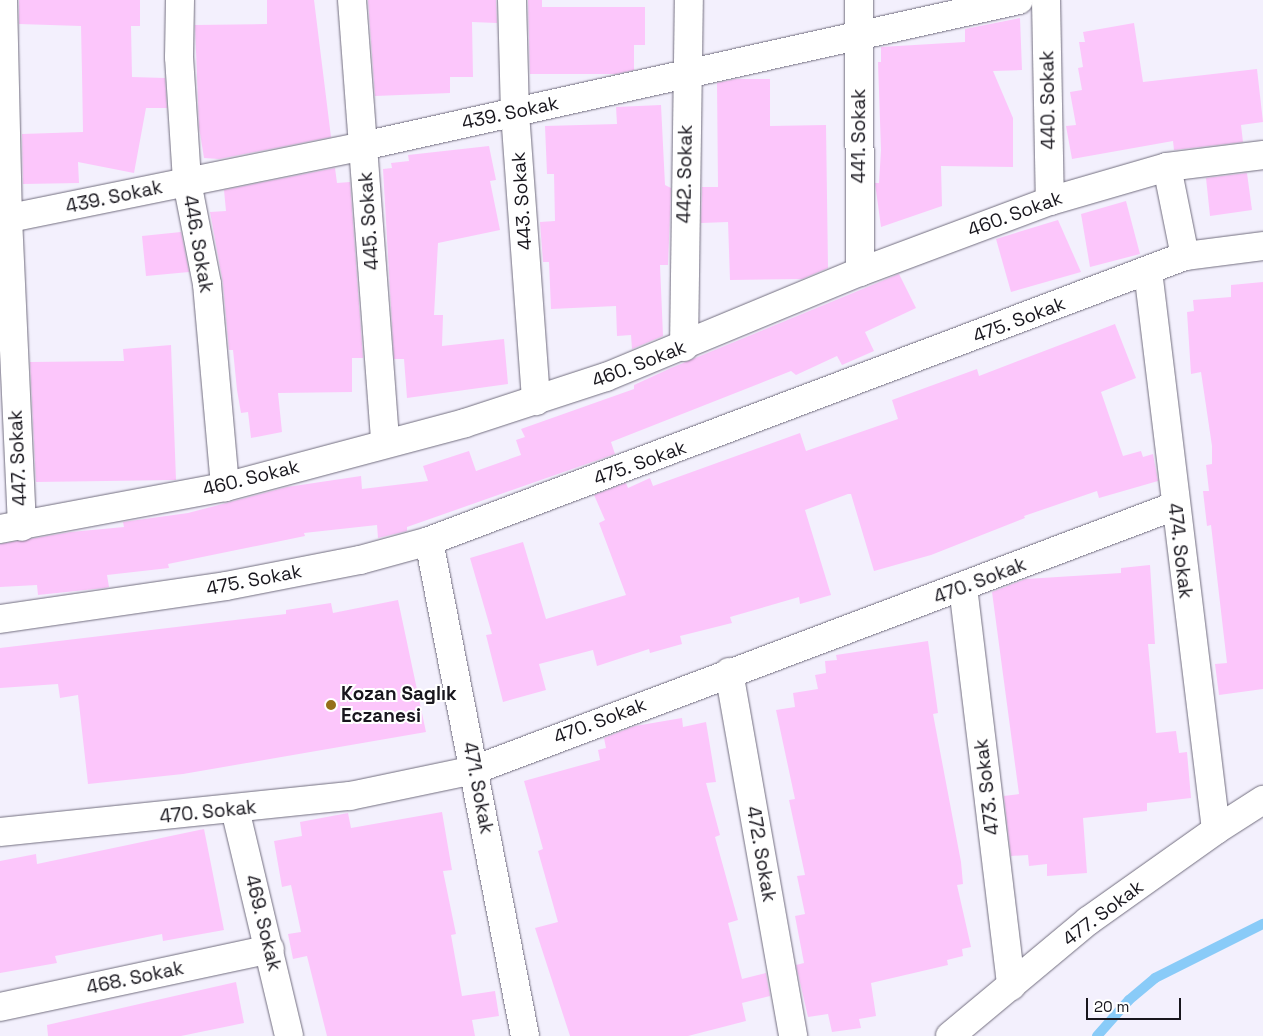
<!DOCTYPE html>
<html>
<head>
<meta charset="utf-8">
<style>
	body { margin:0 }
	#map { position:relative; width:1263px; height:1036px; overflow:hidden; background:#f3f0fd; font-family:"Space Grotesk",sans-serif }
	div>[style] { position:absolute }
	.stream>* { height:10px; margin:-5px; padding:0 5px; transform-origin:5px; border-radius:5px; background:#89cbf8 }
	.building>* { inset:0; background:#fcc6fb }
	.roads { filter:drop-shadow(0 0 1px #726e7f) drop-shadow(0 0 1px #726e7f) }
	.minor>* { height:28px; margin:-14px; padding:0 14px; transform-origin:14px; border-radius:14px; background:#fff }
	.dots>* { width:14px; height:14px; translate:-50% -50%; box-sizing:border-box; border:2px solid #fff; border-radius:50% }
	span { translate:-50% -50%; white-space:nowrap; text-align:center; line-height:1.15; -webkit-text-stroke:4px #fff; paint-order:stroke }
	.street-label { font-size:19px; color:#18161d }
	.poi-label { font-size:19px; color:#18161d; font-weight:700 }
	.left { translate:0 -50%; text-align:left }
	.scale { position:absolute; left:1086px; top:998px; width:95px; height:22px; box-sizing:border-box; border:2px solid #18161d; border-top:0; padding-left:6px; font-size:15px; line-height:18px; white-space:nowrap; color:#18161d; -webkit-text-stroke:4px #fff; paint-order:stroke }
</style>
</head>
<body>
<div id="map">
	<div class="stream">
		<div style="left:1097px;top:1036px;width:48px;rotate:-48.4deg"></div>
		<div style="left:1129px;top:1000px;width:34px;rotate:-40deg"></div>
		<div style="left:1155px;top:978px;width:121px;rotate:-26.6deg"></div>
	</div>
	<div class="building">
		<div style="clip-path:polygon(19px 0,140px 0,140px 26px,131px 26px,132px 77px,165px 78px,167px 108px,146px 108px,134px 173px,78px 162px,79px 183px,23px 184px,22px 134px,83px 132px,82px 73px,81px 26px,19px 24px)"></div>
		<div style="clip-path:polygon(267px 0,314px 0,331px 137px,219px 159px,204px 158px,199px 127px,195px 25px,267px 24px)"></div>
		<div style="clip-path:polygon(368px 0,496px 0,497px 23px,472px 22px,473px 77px,450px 77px,450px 93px,375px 96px)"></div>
		<div style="clip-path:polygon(528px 0,542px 0,542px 7px,645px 7px,645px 45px,634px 45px,634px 70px,616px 74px,530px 74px)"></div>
		<div style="clip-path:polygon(1020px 18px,1022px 70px,993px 71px,1013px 118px,1013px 167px,941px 166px,942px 206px,881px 227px,875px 183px,879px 183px,881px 150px,878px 62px,881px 62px,881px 47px,965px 42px,965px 29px)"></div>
		<div style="clip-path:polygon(1134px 23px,1143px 82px,1257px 69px,1263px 122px,1241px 125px,1243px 142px,1174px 150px,1173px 141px,1072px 159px,1066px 126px,1076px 125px,1070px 92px,1082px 90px,1078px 68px,1083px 67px,1079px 42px,1085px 42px,1083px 32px)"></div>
		<div style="clip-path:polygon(736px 79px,770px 79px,770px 126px,826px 125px,828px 268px,802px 279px,730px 280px,728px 222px,701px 223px,702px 187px,718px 187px,717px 83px)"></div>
		<div style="clip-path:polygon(661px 105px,665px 185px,671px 188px,668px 265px,660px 265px,663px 336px,632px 349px,631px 335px,617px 336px,616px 306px,551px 309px,549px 262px,543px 262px,540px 222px,555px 221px,554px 174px,547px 174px,545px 126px,617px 124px,616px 107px)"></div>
		<div style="clip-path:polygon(489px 146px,496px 180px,490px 181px,500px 230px,438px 243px,434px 315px,443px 315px,442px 346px,504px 339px,508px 384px,407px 398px,404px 359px,394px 359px,383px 169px,392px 168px,391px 163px,409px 161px,408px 155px)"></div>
		<div style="clip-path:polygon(335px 168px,337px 183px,350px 182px,363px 358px,352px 358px,352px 392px,278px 393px,282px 432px,251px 438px,248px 412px,241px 413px,237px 390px,233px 350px,229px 350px,223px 283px,210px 212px,226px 211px,224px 190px)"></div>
		<div style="clip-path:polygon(1247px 173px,1252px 210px,1210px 216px,1206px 178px)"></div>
		<div style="clip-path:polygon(1126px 201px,1140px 254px,1090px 267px,1081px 214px)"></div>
		<div style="clip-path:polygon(1058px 220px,1081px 272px,1011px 292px,996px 239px)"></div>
		<div style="clip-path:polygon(181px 232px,189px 272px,146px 276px,142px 236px)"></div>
		<div style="clip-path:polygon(899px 274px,916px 308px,865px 332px,874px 351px,842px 365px,837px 356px,796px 375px,791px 371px,611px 442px,615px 454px,407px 527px,407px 531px,378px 538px,377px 525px,304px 533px,305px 536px,168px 564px,169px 568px,107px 575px,109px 587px,104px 588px,38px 595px,37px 585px,0 587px,0 544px,71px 532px,124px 527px,123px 522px,188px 513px,287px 487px,361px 476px,362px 489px,428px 481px,423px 466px,469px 451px,476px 471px,521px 455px,516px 440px,525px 437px,521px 429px,634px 389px,634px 385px,671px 368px)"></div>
		<div style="clip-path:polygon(1263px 282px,1263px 689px,1219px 695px,1215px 664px,1227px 663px,1211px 525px,1207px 526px,1203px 491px,1209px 491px,1206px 465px,1212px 464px,1212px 446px,1201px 372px,1191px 374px,1187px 312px,1194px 311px,1193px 300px,1231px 297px,1231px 285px)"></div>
		<div style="clip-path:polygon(1115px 324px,1136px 378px,1101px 392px,1123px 456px,1141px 451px,1143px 457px,1153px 454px,1158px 481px,1099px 498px,1097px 491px,1024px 516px,1025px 518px,931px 555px,874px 571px,851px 494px,848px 494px,805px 510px,831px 595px,800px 604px,799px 597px,730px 617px,732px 623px,680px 636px,682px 644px,650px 653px,649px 649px,597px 666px,593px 650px,539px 664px,546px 690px,503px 702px,486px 635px,492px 634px,470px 558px,523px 542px,546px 619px,626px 595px,599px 523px,605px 520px,594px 495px,626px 483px,628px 488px,650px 478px,653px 486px,800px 433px,806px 451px,898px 419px,892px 400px,977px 369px,979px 376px)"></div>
		<div style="clip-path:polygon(171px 345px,176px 480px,36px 482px,30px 362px,124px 361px,123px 349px)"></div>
		<div style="clip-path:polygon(1150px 565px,1155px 644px,1148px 644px,1156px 733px,1176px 731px,1179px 753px,1187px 752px,1191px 798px,1147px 803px,1147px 811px,1083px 818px,1087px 873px,1047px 876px,1047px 864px,1029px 866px,1028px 855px,1011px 856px,1004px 796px,1019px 794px,992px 592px,1026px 579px,1121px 573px,1121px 568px)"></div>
		<div style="clip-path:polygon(398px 600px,426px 732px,183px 774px,88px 784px,78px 695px,60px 698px,58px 684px,0 688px,0 648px,286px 614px,286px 610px,331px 603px,333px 613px)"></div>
		<div style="clip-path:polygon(928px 641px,938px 713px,933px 714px,961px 862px,963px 884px,957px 885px,971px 947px,962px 949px,963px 956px,947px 960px,948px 965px,871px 983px,876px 1016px,859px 1019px,861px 1028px,832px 1032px,828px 1014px,808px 1017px,796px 965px,804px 963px,795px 916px,805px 914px,797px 876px,805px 875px,789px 800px,795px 799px,776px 710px,795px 707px,793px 693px,818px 689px,815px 675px,826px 673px,825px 661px,837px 660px,836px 655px)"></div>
		<div style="clip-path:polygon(682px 718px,683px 727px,706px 722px,716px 782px,706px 783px,720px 835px,715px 837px,738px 920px,728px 923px,742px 979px,766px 973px,770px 996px,742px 1003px,746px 1021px,688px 1036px,570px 1036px,535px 928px,558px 922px,538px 851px,543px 849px,524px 781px,600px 760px,598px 750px,606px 748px,604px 738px,635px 726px)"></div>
		<div style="clip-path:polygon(442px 812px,452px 870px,443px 871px,456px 934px,451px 935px,462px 996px,495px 991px,499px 1016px,472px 1020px,475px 1036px,327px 1036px,307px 956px,293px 959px,288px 934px,301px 932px,291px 885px,282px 887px,274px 841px,302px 836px,300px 822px,348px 813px,351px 828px)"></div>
		<div style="clip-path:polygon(204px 829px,224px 930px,163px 941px,162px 934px,55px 956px,57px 963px,0 973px,0 861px,36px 854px,37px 864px)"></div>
		<div style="clip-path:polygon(236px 982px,244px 1023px,181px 1036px,48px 1036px,47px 1025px)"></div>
	</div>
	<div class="roads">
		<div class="minor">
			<div style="left:3px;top:0;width:218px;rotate:88.7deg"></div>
			<div style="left:8px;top:218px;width:309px;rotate:87.4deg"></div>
			<div style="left:180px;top:0;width:57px;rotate:91deg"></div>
			<div style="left:179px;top:57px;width:125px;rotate:86.3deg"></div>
			<div style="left:187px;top:182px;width:104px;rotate:78.9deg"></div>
			<div style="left:207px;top:284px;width:204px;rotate:84.9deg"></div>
			<div style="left:352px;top:0;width:443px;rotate:85.7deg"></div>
			<div style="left:512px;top:0;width:113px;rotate:88.5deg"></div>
			<div style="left:515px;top:113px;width:289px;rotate:85.8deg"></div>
			<div style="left:859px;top:0;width:272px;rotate:89.8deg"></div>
			<div style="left:1046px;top:0;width:201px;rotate:88.9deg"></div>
			<div style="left:1167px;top:167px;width:91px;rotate:78.6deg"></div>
			<div style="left:0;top:220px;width:370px;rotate:-11.5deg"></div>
			<div style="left:363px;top:146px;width:672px;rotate:-12.55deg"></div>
			<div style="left:1148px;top:271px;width:563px;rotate:83.06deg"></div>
			<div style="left:684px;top:347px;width:347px;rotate:-89.2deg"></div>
			<div style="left:0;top:529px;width:229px;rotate:-10.6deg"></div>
			<div style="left:225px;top:487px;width:248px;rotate:-14.9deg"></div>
			<div style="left:465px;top:423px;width:148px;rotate:-18.1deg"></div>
			<div style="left:606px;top:377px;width:275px;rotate:-22.5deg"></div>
			<div style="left:860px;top:272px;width:203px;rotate:-20.5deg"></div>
			<div style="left:1050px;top:201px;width:122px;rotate:-16.2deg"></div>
			<div style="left:1167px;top:167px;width:97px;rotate:-7.1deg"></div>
			<div style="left:429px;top:541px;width:504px;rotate:79.02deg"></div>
			<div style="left:963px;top:587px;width:402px;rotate:83.1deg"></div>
			<div style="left:0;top:619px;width:228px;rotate:-8.3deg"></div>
			<div style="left:226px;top:586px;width:136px;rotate:-11deg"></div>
			<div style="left:360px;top:560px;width:72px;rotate:-15.4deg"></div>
			<div style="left:429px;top:541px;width:808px;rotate:-20.66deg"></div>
			<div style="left:1185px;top:256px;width:79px;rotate:-7.3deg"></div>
			<div style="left:729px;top:672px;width:370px;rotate:80deg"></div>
			<div style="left:235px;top:809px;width:233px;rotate:76.6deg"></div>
			<div style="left:0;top:832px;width:352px;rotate:-5.9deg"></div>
			<div style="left:350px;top:796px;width:127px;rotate:-11.8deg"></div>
			<div style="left:474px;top:770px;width:749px;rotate:-20.64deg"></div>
			<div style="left:0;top:1007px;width:276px;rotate:-12.1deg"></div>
			<div style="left:950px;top:1036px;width:180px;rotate:-39.8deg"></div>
			<div style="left:1088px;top:921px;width:157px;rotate:-35.4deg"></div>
			<div style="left:1216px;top:830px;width:56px;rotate:-32.6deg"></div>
		</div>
	</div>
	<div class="dots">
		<div style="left:331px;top:705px;background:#956f19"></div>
	</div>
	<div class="street-label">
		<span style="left:1048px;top:100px;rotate:-91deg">440. Sokak</span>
		<span style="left:510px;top:113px;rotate:-12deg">439. Sokak</span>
		<span style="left:859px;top:136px;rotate:-90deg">441. Sokak</span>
		<span style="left:685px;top:174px;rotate:-89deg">442. Sokak</span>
		<span style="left:114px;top:197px;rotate:-12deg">439. Sokak</span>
		<span style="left:522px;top:201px;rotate:-94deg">443. Sokak</span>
		<span style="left:1015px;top:214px;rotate:-20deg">460. Sokak</span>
		<span style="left:369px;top:221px;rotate:-94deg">445. Sokak</span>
		<span style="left:198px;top:244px;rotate:80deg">446. Sokak</span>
		<span style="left:1019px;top:320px;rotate:-21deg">475. Sokak</span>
		<span style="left:639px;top:364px;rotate:-21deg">460. Sokak</span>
		<span style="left:18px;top:458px;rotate:-93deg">447. Sokak</span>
		<span style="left:640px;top:463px;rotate:-20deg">475. Sokak</span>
		<span style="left:251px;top:478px;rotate:-14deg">460. Sokak</span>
		<span style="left:1180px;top:551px;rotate:83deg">474. Sokak</span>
		<span style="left:254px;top:580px;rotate:-11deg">475. Sokak</span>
		<span style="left:980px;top:581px;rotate:-21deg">470. Sokak</span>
		<span style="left:600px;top:721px;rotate:-21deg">470. Sokak</span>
		<span style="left:987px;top:787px;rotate:-97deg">473. Sokak</span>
		<span style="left:478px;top:788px;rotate:79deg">471. Sokak</span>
		<span style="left:208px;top:812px;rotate:-6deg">470. Sokak</span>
		<span style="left:761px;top:854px;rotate:80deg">472. Sokak</span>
		<span style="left:1103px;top:913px;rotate:-37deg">477. Sokak</span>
		<span style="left:263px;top:923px;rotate:76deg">469. Sokak</span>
		<span style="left:135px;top:978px;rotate:-12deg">468. Sokak</span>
	</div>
	<div class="poi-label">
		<span class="left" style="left:341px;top:705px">Kozan Saglık<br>Eczanesi</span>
	</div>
	<div class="scale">20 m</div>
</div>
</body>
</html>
